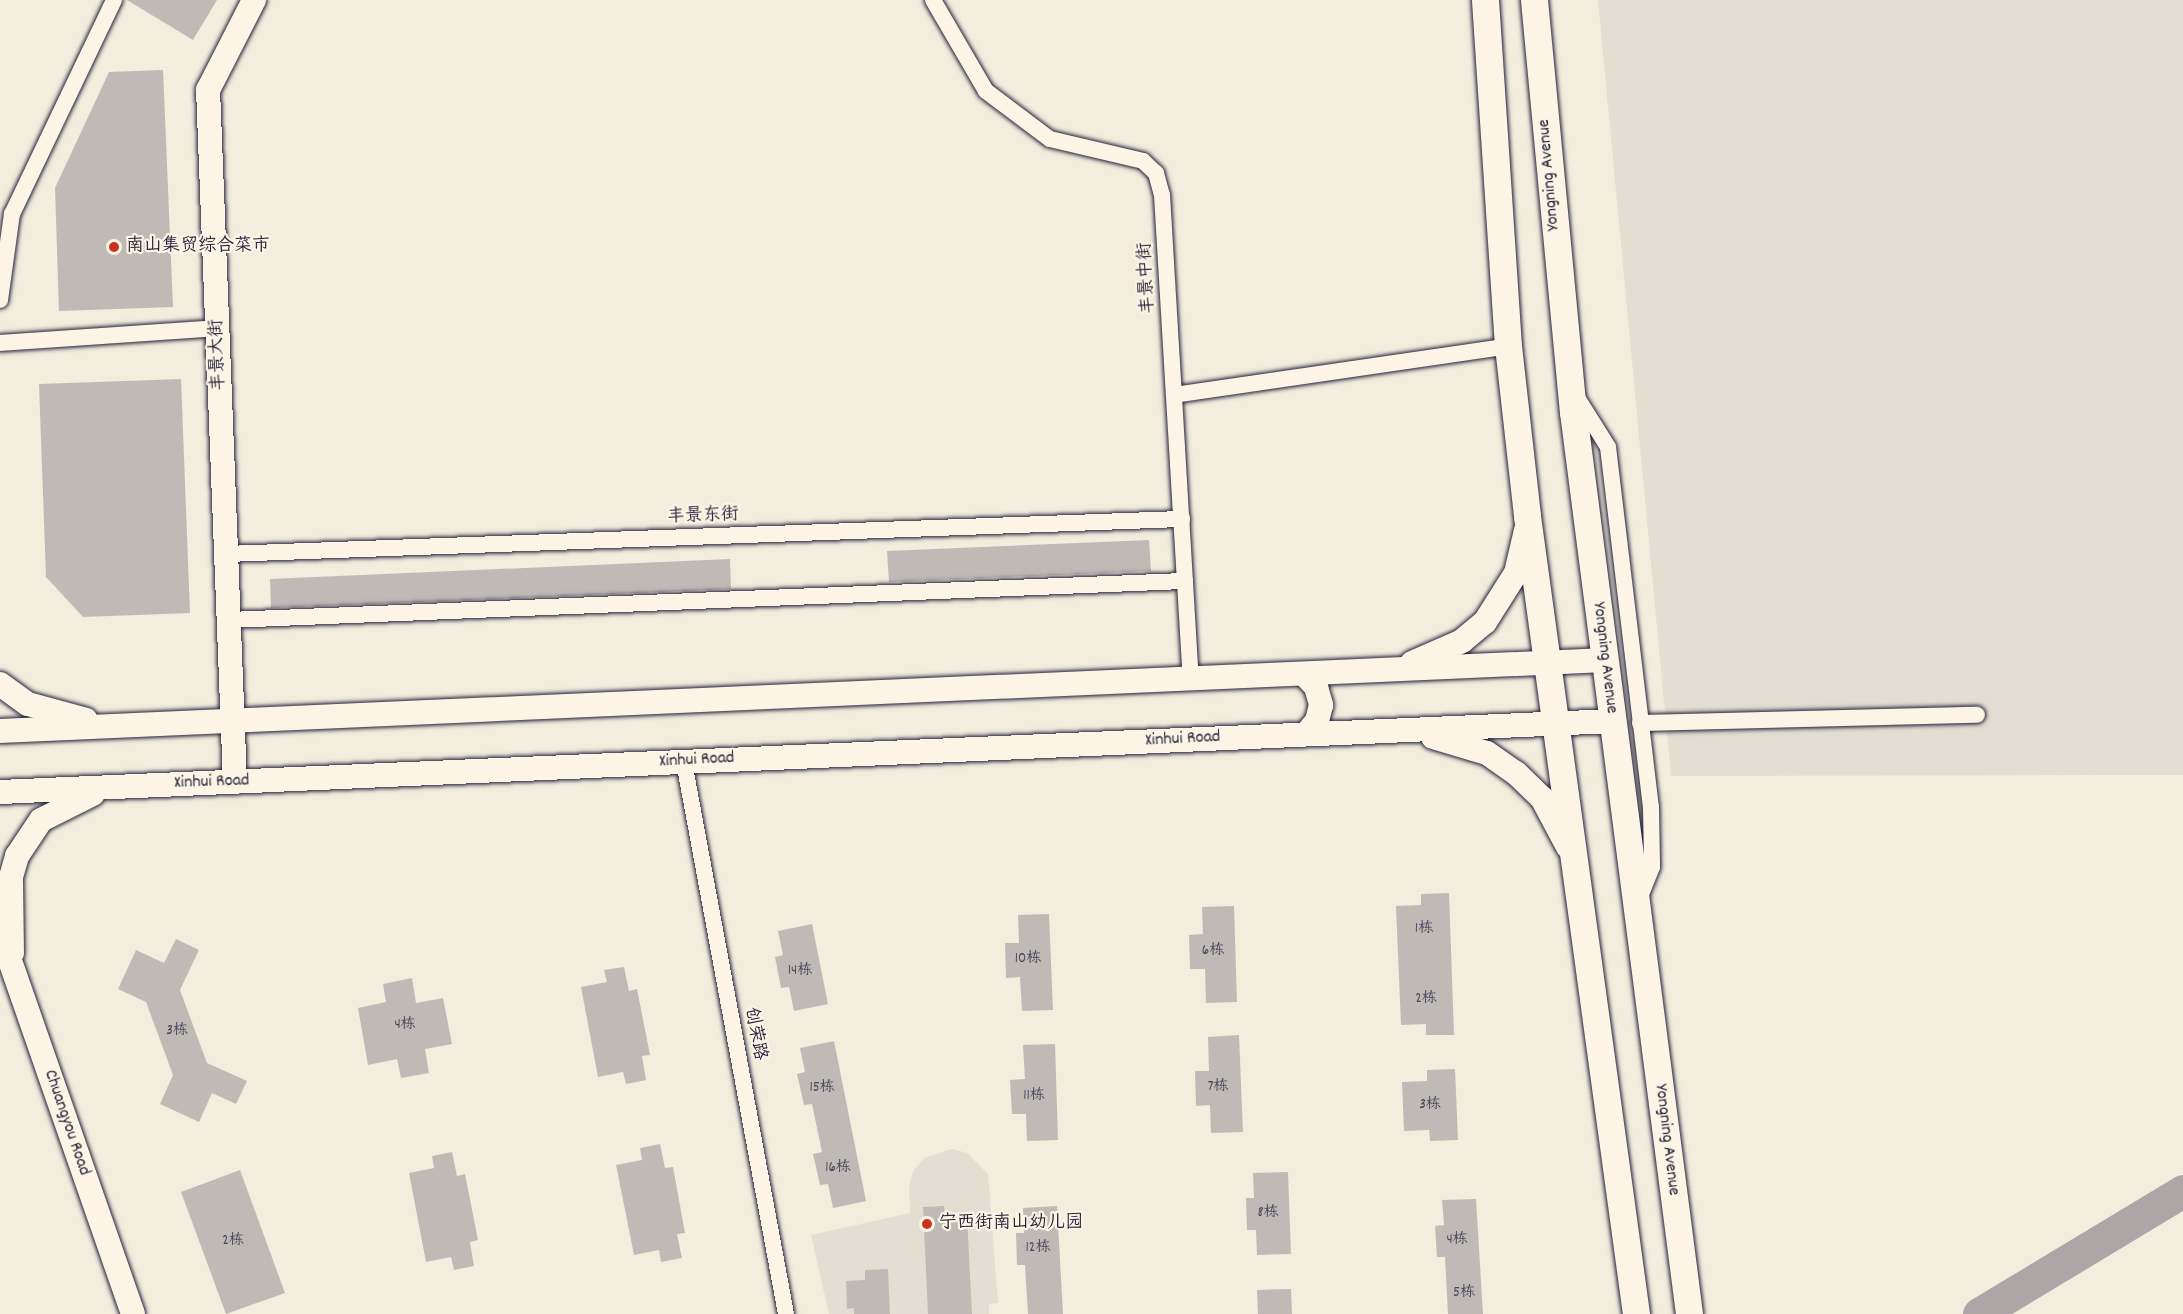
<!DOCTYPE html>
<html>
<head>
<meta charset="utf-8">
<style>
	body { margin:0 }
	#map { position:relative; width:2183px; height:1314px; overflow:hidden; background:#f3edde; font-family:Dekko,"LXGW WenKai TC",sans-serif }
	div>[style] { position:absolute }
	.built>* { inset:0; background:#e3ded2 }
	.river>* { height:33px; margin:-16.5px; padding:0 16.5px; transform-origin:16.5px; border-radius:16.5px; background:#aca7a6 }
	.building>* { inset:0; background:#bfbab6 }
	.roads { filter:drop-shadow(0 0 2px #22223b) drop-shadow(0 0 2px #22223b) }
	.street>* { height:16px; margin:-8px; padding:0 8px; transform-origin:8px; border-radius:8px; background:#fcf5e5 }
	.secondary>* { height:24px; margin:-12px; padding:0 12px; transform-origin:12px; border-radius:12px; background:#fcf5e5 }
	.primary>* { height:27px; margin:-13.5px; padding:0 13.5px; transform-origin:13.5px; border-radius:13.5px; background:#fcf5e5 }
	.dots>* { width:16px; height:16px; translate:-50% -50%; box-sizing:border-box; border:3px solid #fcf5e5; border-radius:50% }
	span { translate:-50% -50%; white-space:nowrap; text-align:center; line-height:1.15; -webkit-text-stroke:4.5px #fcf5e5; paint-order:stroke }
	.number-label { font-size:15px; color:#49485a }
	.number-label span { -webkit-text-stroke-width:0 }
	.street-label { font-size:18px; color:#22223b }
	.poi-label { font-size:18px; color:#22223b }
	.left { translate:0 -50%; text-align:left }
</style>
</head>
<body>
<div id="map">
	<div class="built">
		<div style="clip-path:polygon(1598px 0,2183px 0,2183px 775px,1671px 776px)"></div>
		<div style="clip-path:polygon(952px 1149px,967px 1153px,988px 1174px,998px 1303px,989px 1304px,989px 1314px,829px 1314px,811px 1235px,910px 1213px,909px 1185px,914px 1170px,924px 1158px)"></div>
	</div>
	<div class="river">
		<div style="left:1979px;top:1314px;width:238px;rotate:-31.1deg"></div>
	</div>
	<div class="building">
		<div style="clip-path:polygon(127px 0,217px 0,193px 40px)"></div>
		<div style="clip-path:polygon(163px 70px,173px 307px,59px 311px,55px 188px,109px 72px)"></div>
		<div style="clip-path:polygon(181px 379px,190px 613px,83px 617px,46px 577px,39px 384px)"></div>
		<div style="clip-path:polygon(1149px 540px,1151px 571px,889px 582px,887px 551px)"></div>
		<div style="clip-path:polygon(730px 559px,731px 589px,271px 608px,270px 579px)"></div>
		<div style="clip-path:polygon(1449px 893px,1454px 1035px,1426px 1035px,1426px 1024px,1401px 1025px,1396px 906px,1421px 905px,1421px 894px)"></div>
		<div style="clip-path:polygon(1234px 906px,1237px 1002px,1206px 1003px,1205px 969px,1190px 969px,1189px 935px,1203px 934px,1202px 907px)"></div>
		<div style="clip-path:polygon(1049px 914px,1053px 1010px,1022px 1011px,1020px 977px,1006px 978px,1005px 943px,1019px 943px,1018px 915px)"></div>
		<div style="clip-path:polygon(812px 924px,828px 1004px,794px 1011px,789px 987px,781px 988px,775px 957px,783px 955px,778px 931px)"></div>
		<div style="clip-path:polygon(176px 939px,199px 950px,180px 990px,207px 1063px,247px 1081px,236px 1104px,212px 1093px,199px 1122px,160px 1104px,173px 1075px,146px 1002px,118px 989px,136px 950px,164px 963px)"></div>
		<div style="clip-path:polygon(624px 967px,629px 991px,637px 989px,650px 1055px,642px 1056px,646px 1080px,626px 1084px,623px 1072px,598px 1077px,581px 987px,607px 982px,604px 970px)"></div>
		<div style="clip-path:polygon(412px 978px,416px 1003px,443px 998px,452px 1044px,425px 1049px,429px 1073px,401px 1078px,397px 1059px,368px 1065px,358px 1008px,386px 1002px,383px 984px)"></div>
		<div style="clip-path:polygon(1239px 1035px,1243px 1132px,1211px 1133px,1210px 1105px,1196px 1106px,1195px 1071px,1209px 1071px,1208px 1037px)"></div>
		<div style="clip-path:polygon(834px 1041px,866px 1201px,833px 1208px,828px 1184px,820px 1185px,813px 1154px,822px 1152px,812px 1104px,804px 1105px,797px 1074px,805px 1072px,800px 1048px)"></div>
		<div style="clip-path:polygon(1055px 1044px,1058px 1140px,1027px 1141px,1026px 1114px,1012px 1114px,1010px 1080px,1025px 1079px,1023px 1045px)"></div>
		<div style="clip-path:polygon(1455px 1069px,1458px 1140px,1430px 1141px,1429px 1130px,1404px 1131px,1402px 1082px,1427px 1081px,1427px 1070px)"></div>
		<div style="clip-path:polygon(660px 1144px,665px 1168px,673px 1167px,685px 1233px,677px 1234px,682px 1258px,661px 1262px,659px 1250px,634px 1255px,616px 1165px,642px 1160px,640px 1148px)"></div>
		<div style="clip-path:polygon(452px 1152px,457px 1176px,465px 1174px,478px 1240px,470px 1242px,474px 1266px,454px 1270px,451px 1257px,426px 1262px,409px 1173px,434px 1168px,432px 1156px)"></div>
		<div style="clip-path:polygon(240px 1170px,285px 1293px,226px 1314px,181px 1192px)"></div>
		<div style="clip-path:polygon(1288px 1172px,1291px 1254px,1257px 1255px,1256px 1230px,1247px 1230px,1246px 1198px,1254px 1198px,1253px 1173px)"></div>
		<div style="clip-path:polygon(1476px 1199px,1483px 1314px,1448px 1314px,1445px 1257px,1437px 1257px,1435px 1226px,1444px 1225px,1442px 1200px)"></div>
		<div style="clip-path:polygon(944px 1206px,945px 1217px,967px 1216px,972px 1314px,928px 1314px,923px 1207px)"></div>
		<div style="clip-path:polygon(1057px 1206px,1063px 1314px,1028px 1314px,1025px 1265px,1017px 1265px,1016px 1233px,1024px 1233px,1023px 1208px)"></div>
		<div style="clip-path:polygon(888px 1269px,890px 1314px,854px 1314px,854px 1308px,847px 1309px,846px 1281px,865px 1280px,865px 1270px)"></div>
		<div style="clip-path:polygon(1291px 1289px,1292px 1314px,1258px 1314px,1257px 1290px)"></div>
	</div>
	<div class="roads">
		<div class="street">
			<div style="left:933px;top:0;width:105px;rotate:59.8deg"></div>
			<div style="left:986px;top:91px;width:80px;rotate:36.9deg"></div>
			<div style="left:1050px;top:139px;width:96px;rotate:13.3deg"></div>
			<div style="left:1143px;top:161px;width:18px;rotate:43deg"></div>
			<div style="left:1156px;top:173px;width:23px;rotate:75deg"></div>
			<div style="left:1162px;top:195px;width:485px;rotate:86.6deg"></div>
			<div style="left:0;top:300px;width:87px;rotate:-82.1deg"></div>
			<div style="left:12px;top:214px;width:237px;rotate:-64.5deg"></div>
			<div style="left:0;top:343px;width:219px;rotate:-3.9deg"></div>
			<div style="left:1174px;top:395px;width:338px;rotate:-8.3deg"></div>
			<div style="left:1576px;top:396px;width:60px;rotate:57.9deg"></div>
			<div style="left:1608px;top:447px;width:363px;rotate:83.2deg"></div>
			<div style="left:1651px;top:807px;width:60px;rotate:89deg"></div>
			<div style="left:1652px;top:867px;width:35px;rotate:112deg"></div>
			<div style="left:226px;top:554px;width:957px;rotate:-2.1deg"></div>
			<div style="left:229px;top:620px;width:957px;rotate:-2.34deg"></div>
			<div style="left:1640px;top:723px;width:337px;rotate:-1.4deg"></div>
			<div style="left:684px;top:762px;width:561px;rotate:79.53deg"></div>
		</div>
		<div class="secondary">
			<div style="left:1412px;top:663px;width:55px;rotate:-23.7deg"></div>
			<div style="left:1462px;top:641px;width:30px;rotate:-40deg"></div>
			<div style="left:1485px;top:622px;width:58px;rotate:-57.7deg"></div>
			<div style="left:1516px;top:573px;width:44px;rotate:-76.9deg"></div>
			<div style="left:1304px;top:674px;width:18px;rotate:47deg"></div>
			<div style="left:1316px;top:687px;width:19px;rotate:74deg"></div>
			<div style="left:1321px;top:705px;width:16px;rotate:104deg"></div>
			<div style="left:1317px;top:721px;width:17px;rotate:130deg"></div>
			<div style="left:0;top:684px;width:34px;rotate:36deg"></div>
			<div style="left:28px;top:704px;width:60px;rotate:15.4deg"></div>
			<div style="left:0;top:731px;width:1607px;rotate:-2.53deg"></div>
			<div style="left:1433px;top:737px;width:56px;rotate:16.5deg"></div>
			<div style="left:1487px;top:753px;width:35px;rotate:35deg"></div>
			<div style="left:1516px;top:773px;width:36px;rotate:44deg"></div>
			<div style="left:1542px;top:798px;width:55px;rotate:62deg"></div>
			<div style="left:235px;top:782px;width:693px;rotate:-92.23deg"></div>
			<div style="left:208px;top:90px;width:101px;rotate:-62.9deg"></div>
			<div style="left:0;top:792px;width:1615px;rotate:-2.52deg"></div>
			<div style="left:0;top:932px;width:404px;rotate:70.8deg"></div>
			<div style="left:12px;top:953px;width:76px;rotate:-90.8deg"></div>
			<div style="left:11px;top:877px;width:22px;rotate:-74deg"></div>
			<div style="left:17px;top:856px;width:43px;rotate:-56.3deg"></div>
			<div style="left:41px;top:820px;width:58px;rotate:-26.6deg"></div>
		</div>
		<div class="primary">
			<div style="left:1485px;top:0;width:347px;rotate:86.2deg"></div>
			<div style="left:1508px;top:346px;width:171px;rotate:83.6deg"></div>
			<div style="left:1527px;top:516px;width:805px;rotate:82.22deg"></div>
			<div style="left:1534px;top:0;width:414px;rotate:84.6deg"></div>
			<div style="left:1573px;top:412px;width:909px;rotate:82.67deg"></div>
		</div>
	</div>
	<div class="dots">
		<div style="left:114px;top:247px;background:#c8321e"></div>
		<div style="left:927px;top:1224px;background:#c8321e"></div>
	</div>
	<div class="number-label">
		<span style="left:1424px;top:930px">1栋</span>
		<span style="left:1213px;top:952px">6栋</span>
		<span style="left:1028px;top:960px">10栋</span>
		<span style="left:800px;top:972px">14栋</span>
		<span style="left:1426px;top:1000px">2栋</span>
		<span style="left:405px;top:1026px">4栋</span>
		<span style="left:177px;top:1032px">3栋</span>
		<span style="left:1218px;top:1088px">7栋</span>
		<span style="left:822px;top:1089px">15栋</span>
		<span style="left:1034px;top:1097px">11栋</span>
		<span style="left:1430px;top:1106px">3栋</span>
		<span style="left:838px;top:1169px">16栋</span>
		<span style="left:1268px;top:1214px">8栋</span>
		<span style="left:1457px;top:1241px">4栋</span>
		<span style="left:233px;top:1242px">2栋</span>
		<span style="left:1038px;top:1249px">12栋</span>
		<span style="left:1464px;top:1294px">5栋</span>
	</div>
	<div class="street-label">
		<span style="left:1550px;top:175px;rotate:-95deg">Yongning Avenue</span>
		<span style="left:1148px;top:278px;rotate:-93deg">丰景中街</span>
		<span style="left:219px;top:355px;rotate:-92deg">丰景大街</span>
		<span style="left:703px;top:517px;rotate:-2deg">丰景东街</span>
		<span style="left:1604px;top:658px;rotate:83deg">Yongning Avenue</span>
		<span style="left:1183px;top:740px;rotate:-3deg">Xinhui Road</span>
		<span style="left:697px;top:761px;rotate:-3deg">Xinhui Road</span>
		<span style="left:212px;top:783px;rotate:-2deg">Xinhui Road</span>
		<span style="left:754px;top:1034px;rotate:79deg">创荣路</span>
		<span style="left:66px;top:1123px;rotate:71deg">Chuangyou Road</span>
		<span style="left:1666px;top:1140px;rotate:83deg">Yongning Avenue</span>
	</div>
	<div class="poi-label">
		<span class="left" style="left:126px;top:247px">南山集贸综合菜市</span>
		<span class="left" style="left:939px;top:1224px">宁西街南山幼儿园</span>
	</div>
</div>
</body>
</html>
